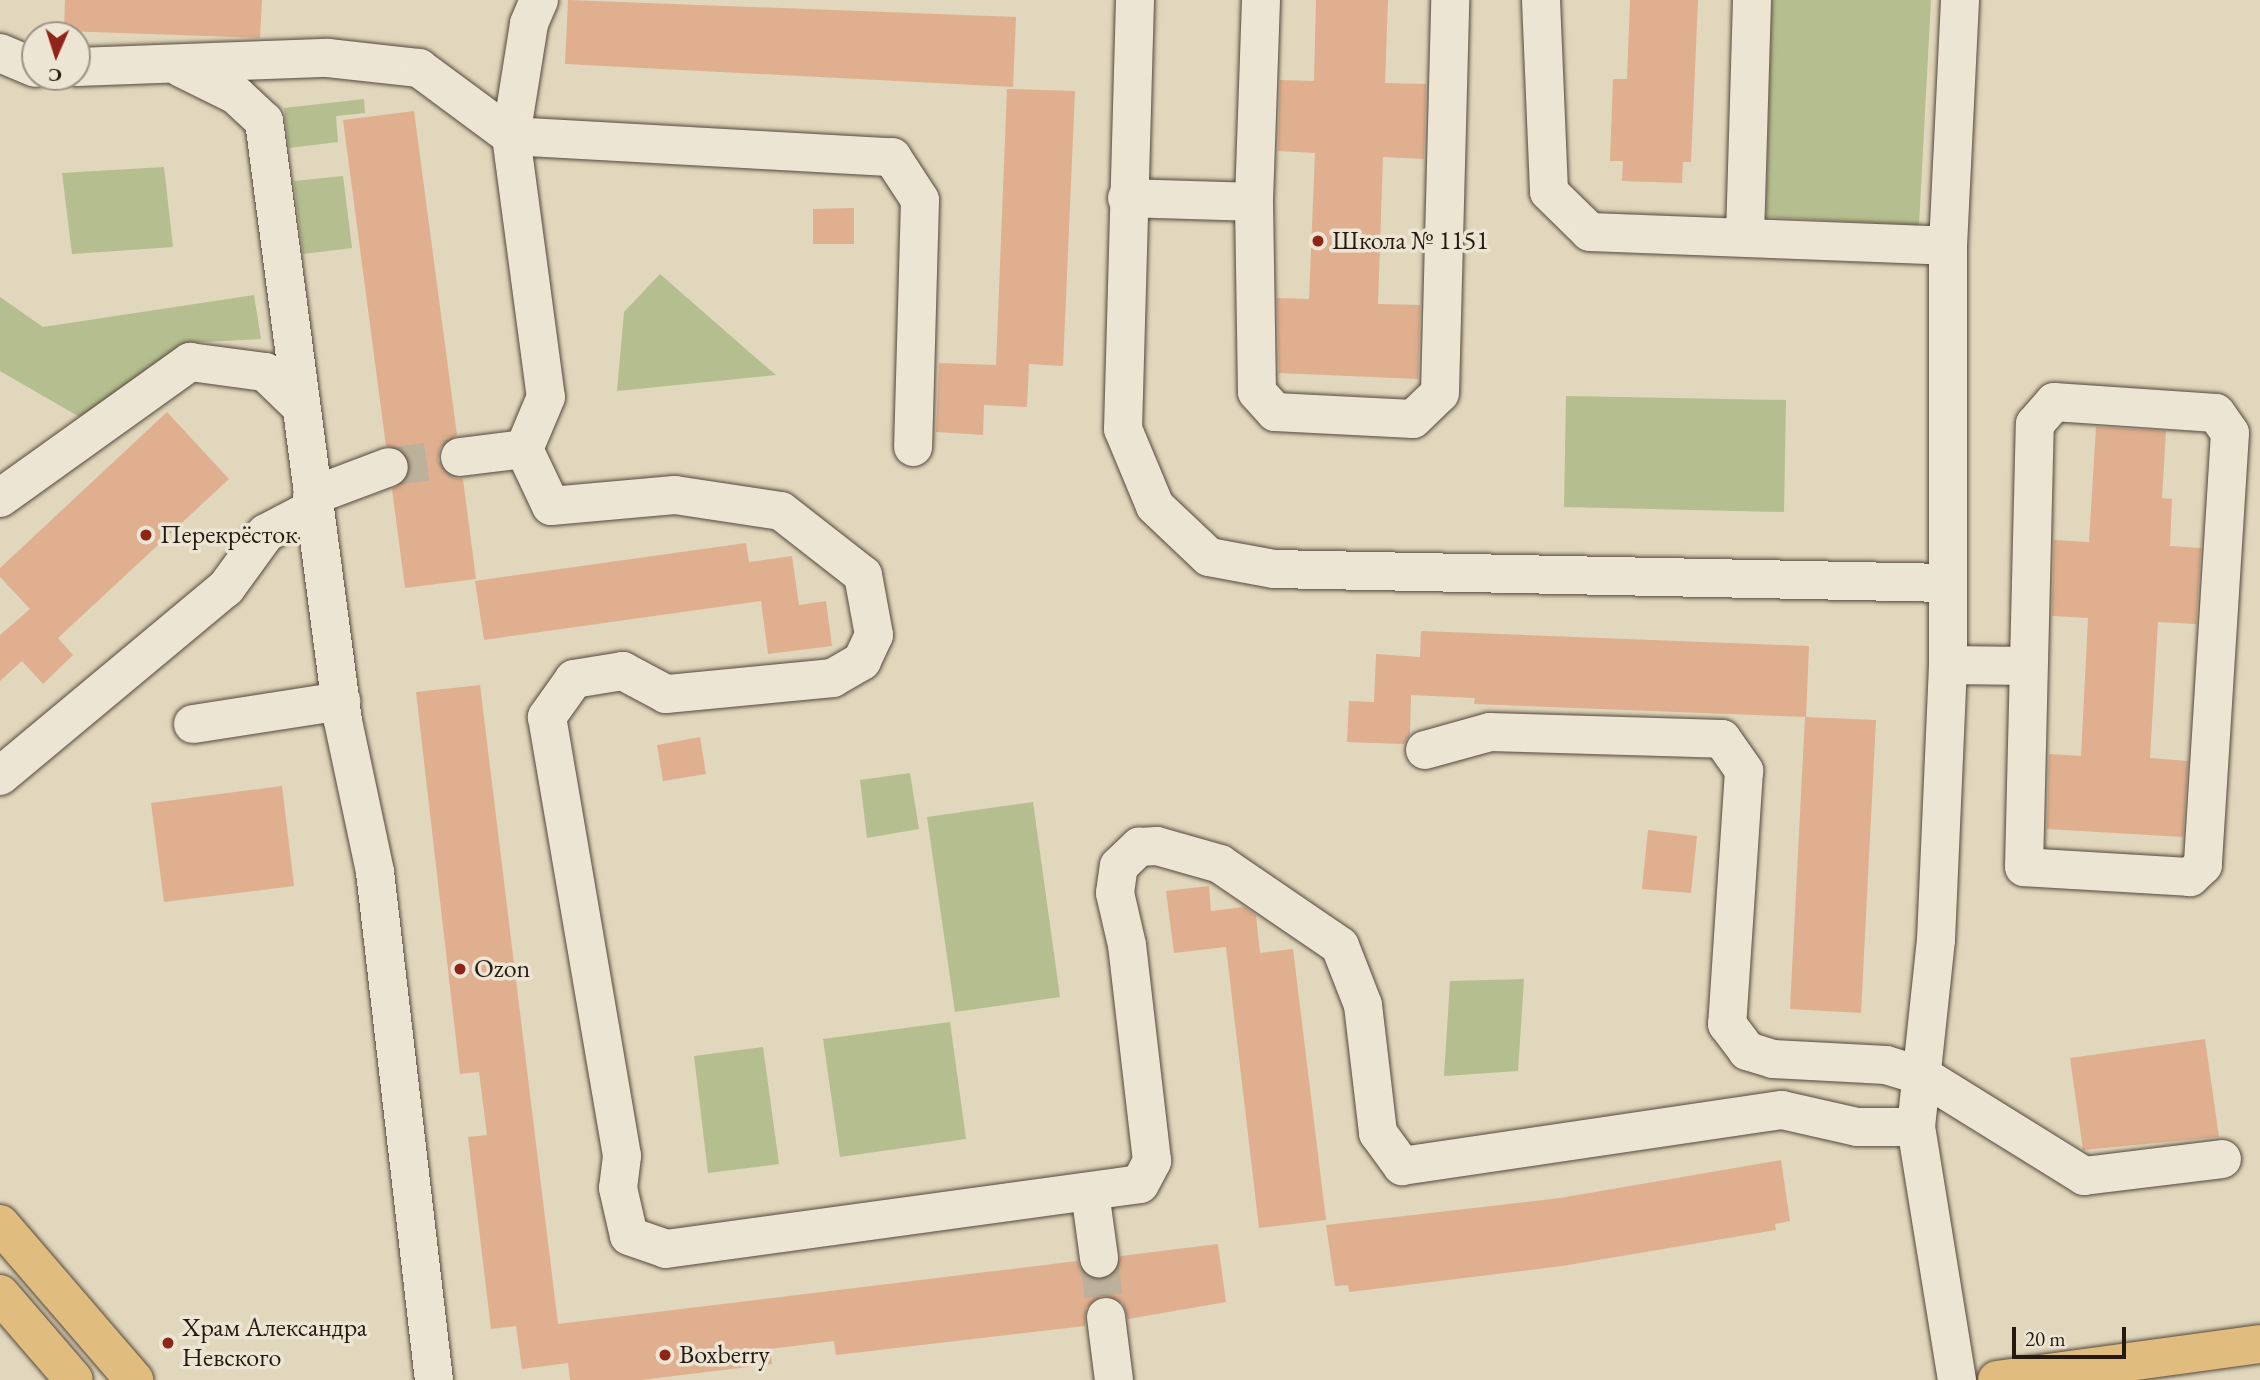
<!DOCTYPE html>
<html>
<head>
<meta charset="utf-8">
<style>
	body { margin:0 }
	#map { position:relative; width:2260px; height:1380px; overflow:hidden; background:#e1d7bc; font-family:"EB Garamond",serif }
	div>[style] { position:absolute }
	.green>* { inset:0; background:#b5be8f }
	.building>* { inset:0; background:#dfaf8f }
	.minor-tunnel>* { height:38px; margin-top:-19px; transform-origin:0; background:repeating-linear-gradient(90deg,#bcb19a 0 38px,transparent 0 57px) }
	.roads { filter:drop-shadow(0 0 2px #55483b) drop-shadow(0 0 2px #55483b) }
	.minor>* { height:38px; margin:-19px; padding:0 19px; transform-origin:19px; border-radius:19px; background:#ece5d3 }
	.major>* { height:38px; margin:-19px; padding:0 19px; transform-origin:19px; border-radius:19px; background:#e0bc7e }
	.dots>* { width:19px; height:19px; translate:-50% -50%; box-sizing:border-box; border:4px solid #ece5d3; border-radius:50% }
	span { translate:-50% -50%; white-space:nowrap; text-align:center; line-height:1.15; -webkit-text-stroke:7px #ece5d3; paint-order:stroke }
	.poi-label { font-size:26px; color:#261910 }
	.left { translate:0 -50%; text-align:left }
	.north { position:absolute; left:21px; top:21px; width:70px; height:70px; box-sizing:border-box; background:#ece5d3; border:2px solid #9d9385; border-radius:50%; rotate:183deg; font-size:19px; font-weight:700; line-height:28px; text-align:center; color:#261910 }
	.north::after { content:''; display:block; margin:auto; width:24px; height:32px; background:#8f2418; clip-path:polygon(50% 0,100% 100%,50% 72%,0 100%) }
	.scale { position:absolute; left:2012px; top:1327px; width:114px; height:32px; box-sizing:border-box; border:4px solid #261910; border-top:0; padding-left:9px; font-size:21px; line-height:24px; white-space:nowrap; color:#261910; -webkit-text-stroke:5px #ece5d3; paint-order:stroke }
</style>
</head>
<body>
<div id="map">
	<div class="green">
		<div style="clip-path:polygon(1772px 0,1931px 0,1919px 225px,1766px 217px)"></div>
		<div style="clip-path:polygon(364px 99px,365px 113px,336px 116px,338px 142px,289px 148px,284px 108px)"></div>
		<div style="clip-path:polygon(164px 167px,173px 247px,72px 254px,62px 173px)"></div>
		<div style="clip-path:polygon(343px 176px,352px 248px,303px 254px,294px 181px)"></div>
		<div style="clip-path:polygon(660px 274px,748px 351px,776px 375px,617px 391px,624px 312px)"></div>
		<div style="clip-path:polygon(254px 295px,261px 339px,186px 343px,90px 423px,0 371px,0 297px,43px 327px)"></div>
		<div style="clip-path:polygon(1566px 396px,1786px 400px,1784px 512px,1564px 507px)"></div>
		<div style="clip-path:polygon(910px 773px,919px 829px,867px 838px,860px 780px)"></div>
		<div style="clip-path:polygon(1033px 802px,1060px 997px,955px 1012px,927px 817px)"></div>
		<div style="clip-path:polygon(1524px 979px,1518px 1071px,1444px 1076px,1450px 981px)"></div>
		<div style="clip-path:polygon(950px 1022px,966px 1139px,840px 1157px,823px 1039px)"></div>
		<div style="clip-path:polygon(763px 1047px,779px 1164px,708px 1173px,694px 1056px)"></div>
	</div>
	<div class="building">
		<div style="clip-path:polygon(65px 0,262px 0,260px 38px,64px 31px)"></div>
		<div style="clip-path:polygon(568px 0,1016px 17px,1013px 87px,565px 64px)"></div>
		<div style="clip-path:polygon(1316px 0,1388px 0,1385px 83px,1426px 84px,1424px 159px,1383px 157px,1378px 304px,1420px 305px,1418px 379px,1279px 373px,1277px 298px,1309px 299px,1315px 153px,1278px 151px,1280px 80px,1314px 81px)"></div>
		<div style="clip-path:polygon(1630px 0,1698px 0,1691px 162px,1683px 162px,1682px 183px,1622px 181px,1623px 161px,1610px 161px,1613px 79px,1627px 79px)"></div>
		<div style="clip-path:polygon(1007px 89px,1075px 91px,1063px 366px,1029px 364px,1027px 407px,984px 405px,983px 435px,936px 432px,939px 363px,996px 365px)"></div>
		<div style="clip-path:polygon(414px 111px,457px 435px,440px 448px,438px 460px,451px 477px,463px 479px,476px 579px,405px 588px,392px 489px,406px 480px,410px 460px,402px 450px,386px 446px,343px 120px)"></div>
		<div style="clip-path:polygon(854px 208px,854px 244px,813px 244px,813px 209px)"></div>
		<div style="clip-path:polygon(167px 412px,229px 479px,58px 638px,73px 655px,43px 684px,22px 661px,0 681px,0 635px,30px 609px,0 577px,0 568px)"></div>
		<div style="clip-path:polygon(2096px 427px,2166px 431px,2162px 498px,2172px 499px,2170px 546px,2201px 548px,2196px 624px,2158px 622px,2150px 758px,2188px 761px,2183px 837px,2047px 829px,2049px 754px,2081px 756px,2088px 618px,2052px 616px,2054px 540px,2089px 542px)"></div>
		<div style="clip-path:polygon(746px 543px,749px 562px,792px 556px,799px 605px,826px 601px,832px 646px,768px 654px,761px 601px,484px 640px,475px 581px)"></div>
		<div style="clip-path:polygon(1421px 631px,1809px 646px,1806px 717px,1474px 704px,1475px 698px,1411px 695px,1410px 734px,1404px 744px,1347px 742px,1349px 701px,1374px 702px,1376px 654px,1420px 657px)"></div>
		<div style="clip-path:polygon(480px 685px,558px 1324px,1077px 1261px,1082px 1272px,1101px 1280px,1113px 1275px,1121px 1256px,1218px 1244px,1226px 1302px,1128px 1319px,1123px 1303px,1103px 1295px,1086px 1308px,1085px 1326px,836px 1355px,834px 1341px,770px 1349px,772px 1364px,641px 1380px,570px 1380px,568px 1363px,522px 1369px,516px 1326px,491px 1329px,468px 1137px,487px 1135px,479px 1072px,460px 1074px,416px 692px)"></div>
		<div style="clip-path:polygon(1805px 717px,1876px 720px,1861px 1013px,1790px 1009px)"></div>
		<div style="clip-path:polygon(700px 737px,706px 774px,663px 781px,657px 745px)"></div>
		<div style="clip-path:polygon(282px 786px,294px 886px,164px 902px,151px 803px)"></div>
		<div style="clip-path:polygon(1648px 830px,1697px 836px,1691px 893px,1642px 889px)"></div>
		<div style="clip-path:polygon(1209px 886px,1211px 911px,1244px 907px,1256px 915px,1260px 953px,1293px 949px,1326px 1220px,1259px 1228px,1226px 947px,1174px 953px,1166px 891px)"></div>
		<div style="clip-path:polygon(2205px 1039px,2219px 1137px,2083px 1150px,2070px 1058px)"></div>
		<div style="clip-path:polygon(1781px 1160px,1790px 1221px,1775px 1224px,1776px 1230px,1562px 1266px,1349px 1292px,1348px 1285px,1335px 1286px,1326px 1225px,1560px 1198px)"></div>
	</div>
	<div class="minor-tunnel">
		<div style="left:389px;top:467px;width:72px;rotate:-8deg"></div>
		<div style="left:1099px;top:1258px;width:59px;rotate:83.2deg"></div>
	</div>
	<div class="roads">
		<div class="minor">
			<div style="left:539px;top:0;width:26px;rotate:113deg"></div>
			<div style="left:529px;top:24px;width:113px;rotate:99.1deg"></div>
			<div style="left:511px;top:136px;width:382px;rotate:3.2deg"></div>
			<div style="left:892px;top:157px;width:51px;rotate:56.9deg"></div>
			<div style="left:920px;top:200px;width:247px;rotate:91.6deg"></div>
			<div style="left:1135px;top:0;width:429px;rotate:91.6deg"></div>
			<div style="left:1123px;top:429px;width:83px;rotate:67.4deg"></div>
			<div style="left:1155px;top:506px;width:74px;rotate:43.4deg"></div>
			<div style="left:1209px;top:557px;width:66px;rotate:10.5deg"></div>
			<div style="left:1274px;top:569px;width:674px;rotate:1.19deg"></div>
			<div style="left:1261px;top:0;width:202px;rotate:92deg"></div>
			<div style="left:1254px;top:202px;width:190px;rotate:89.1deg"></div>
			<div style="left:1257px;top:392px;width:27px;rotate:48deg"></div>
			<div style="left:1275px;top:412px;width:138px;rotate:2.9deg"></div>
			<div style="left:1413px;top:419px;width:37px;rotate:-44deg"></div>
			<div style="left:1440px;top:393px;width:393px;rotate:-88.5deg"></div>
			<div style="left:1541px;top:0;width:192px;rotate:87.6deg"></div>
			<div style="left:1549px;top:192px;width:57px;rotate:44.3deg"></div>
			<div style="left:1590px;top:232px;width:358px;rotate:2.2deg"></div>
			<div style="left:0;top:53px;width:38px;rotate:23deg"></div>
			<div style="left:77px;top:67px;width:251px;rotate:-2.1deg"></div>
			<div style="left:328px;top:58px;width:92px;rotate:6.3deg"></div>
			<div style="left:419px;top:68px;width:114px;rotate:36.5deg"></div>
			<div style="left:511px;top:136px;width:263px;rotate:82.4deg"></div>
			<div style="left:546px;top:397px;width:56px;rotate:112.9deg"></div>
			<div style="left:524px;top:449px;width:63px;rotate:64.7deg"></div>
			<div style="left:551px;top:506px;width:124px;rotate:-5.1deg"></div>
			<div style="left:675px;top:495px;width:107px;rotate:8.6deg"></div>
			<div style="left:781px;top:511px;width:104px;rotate:38deg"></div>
			<div style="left:863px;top:575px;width:61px;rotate:79.6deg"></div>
			<div style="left:874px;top:635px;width:29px;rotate:115deg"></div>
			<div style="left:862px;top:661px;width:34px;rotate:150deg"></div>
			<div style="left:833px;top:678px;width:168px;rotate:174.5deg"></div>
			<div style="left:666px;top:694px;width:49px;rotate:-151.9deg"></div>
			<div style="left:623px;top:671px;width:50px;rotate:170.7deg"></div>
			<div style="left:574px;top:679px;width:47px;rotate:125.4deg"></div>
			<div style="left:547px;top:717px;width:445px;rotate:80.3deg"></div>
			<div style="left:622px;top:1156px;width:32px;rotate:97deg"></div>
			<div style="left:618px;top:1188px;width:49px;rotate:77.1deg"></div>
			<div style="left:629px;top:1236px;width:39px;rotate:19deg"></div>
			<div style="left:666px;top:1249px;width:478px;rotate:-7.8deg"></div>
			<div style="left:1140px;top:1184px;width:26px;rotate:-62deg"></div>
			<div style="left:1152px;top:1161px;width:217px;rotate:-96.6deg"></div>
			<div style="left:1127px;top:945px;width:53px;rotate:-103deg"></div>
			<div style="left:1115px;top:893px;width:27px;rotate:-82deg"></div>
			<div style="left:1119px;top:866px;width:28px;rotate:-44deg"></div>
			<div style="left:1139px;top:847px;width:18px;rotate:-3deg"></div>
			<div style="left:1157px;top:846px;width:66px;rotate:15.9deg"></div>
			<div style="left:1220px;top:864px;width:145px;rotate:34.3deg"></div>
			<div style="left:1340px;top:946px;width:63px;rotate:68.7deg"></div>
			<div style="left:1363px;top:1005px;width:129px;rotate:83.3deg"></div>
			<div style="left:1378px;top:1133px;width:41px;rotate:54deg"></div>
			<div style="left:1402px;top:1166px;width:384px;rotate:-8.4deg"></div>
			<div style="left:1782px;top:1110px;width:77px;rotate:12.8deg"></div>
			<div style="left:1857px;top:1127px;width:59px"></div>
			<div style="left:181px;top:68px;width:61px;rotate:26.1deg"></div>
			<div style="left:236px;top:95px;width:38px;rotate:43deg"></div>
			<div style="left:264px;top:121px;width:605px;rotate:82.5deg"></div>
			<div style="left:343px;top:721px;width:154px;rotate:78deg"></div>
			<div style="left:375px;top:872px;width:511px;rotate:83.38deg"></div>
			<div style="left:1127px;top:198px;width:127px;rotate:1.8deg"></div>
			<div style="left:1745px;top:236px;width:236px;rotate:-88.3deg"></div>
			<div style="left:2054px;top:402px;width:162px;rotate:3.9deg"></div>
			<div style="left:2216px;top:413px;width:24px;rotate:55deg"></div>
			<div style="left:2230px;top:433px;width:433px;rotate:93.6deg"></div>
			<div style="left:2203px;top:865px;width:18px;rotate:137deg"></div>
			<div style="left:2190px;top:877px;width:166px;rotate:-176.6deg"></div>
			<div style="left:2024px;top:867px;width:443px;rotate:-88.6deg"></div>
			<div style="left:2035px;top:424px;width:29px;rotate:-49deg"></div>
			<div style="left:460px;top:457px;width:64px;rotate:-7.1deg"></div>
			<div style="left:312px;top:496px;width:82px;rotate:-20.6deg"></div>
			<div style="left:0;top:498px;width:234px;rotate:-35.6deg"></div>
			<div style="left:190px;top:362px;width:76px;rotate:7.6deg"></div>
			<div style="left:265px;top:372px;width:47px;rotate:44.1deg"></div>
			<div style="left:1948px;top:665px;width:80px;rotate:0.7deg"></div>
			<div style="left:193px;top:724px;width:150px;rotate:-8.8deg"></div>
			<div style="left:1425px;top:750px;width:67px;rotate:-15.5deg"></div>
			<div style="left:1490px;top:732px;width:232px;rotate:1.7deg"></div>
			<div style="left:1722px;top:739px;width:39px;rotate:55deg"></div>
			<div style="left:1744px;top:771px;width:254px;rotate:93.8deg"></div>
			<div style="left:1727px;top:1024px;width:34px;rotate:53deg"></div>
			<div style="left:1747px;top:1051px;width:27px;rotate:17deg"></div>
			<div style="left:1773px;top:1059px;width:113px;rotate:3deg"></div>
			<div style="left:1886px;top:1065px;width:39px;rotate:17deg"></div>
			<div style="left:1923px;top:1076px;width:190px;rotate:31.8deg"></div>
			<div style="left:2084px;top:1176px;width:139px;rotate:-7deg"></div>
			<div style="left:0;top:776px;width:294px;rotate:-39.8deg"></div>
			<div style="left:226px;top:588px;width:68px;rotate:-54deg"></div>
			<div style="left:266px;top:533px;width:54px;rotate:-27.5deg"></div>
			<div style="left:1090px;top:1192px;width:67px;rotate:82.2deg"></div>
			<div style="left:1106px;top:1317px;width:64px;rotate:82.8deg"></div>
			<div style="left:1957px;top:1380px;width:256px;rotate:-99.2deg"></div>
			<div style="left:1916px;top:1127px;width:188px;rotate:-83.9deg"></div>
			<div style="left:1936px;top:940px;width:275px;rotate:-87.5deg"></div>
			<div style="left:1948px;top:665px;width:419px;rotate:-90deg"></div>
			<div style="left:1948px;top:246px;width:246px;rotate:-87.2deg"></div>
		</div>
		<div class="major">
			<div style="left:0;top:1224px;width:206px;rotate:49.3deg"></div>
			<div style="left:0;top:1294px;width:113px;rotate:49.3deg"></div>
			<div style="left:1997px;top:1380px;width:265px;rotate:-7.8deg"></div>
		</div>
	</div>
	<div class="dots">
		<div style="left:1318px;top:241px;background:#8f2418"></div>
		<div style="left:146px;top:535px;background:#8f2418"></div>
		<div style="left:460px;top:969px;background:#8f2418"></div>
		<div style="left:168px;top:1343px;background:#8f2418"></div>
		<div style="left:665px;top:1355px;background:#8f2418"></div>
	</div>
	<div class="poi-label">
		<span class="left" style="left:1332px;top:241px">Школа № 1151</span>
		<span class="left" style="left:160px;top:535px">Перекрёсток</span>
		<span class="left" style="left:474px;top:969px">Ozon</span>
		<span class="left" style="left:182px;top:1343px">Храм Александра<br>Невского</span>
		<span class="left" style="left:679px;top:1355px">Boxberry</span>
	</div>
	<div class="north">С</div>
	<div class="scale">20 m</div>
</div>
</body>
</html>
